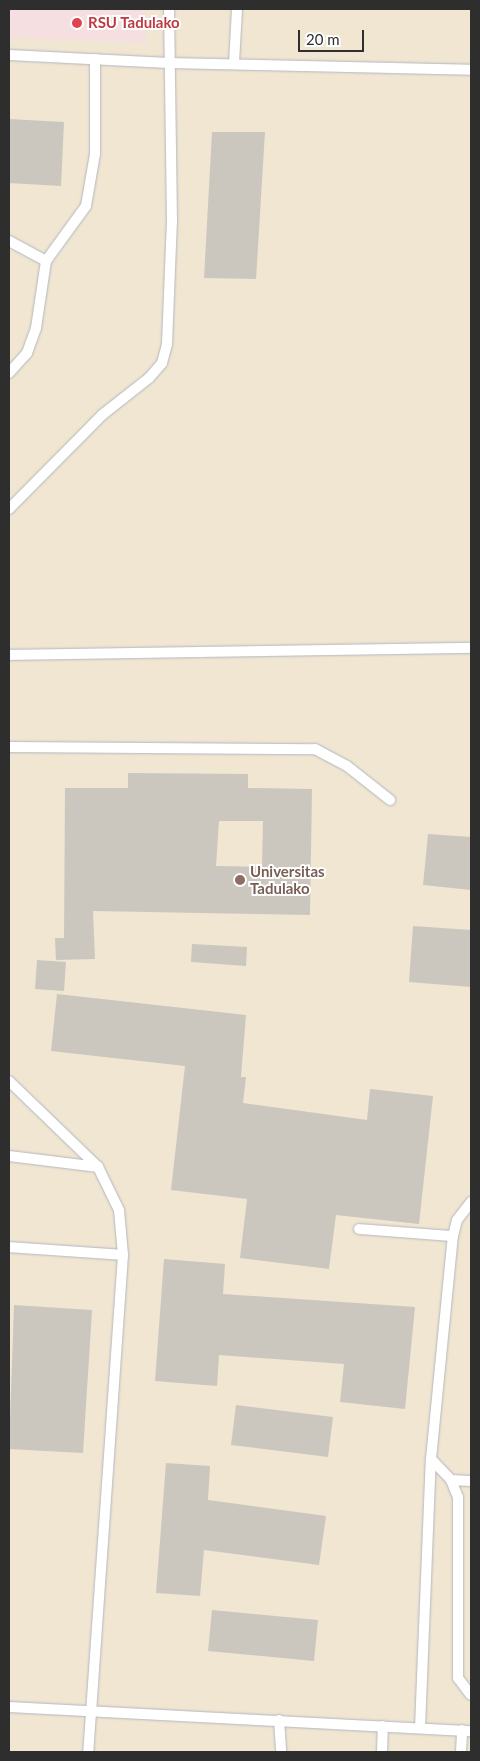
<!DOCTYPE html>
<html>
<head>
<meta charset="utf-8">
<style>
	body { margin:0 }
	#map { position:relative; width:480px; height:1761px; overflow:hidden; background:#efe9e1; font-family:Lato,sans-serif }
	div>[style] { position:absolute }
	.education>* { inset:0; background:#f0e6d1 }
	.medical>* { inset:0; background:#f5dfe0 }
	.building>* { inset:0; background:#cbc7bf }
	.roads { filter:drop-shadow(0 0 1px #b4b7c1) drop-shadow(0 0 1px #b4b7c1) }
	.service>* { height:10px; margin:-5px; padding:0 5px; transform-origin:5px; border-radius:5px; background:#fff }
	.dots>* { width:14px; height:14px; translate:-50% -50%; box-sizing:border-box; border:2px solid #fff; border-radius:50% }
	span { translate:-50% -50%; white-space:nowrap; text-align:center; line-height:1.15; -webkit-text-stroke:4px #fff; paint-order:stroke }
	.health-label { font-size:15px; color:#be3a42; font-weight:700 }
	.left { translate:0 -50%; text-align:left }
	.education-label { font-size:15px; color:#785e54; font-weight:700 }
	.frame { position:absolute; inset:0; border:10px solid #2e2e2e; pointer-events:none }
	.scale { position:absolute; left:298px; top:30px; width:66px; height:22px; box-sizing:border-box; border:2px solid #2e2e2e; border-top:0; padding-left:6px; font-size:15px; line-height:18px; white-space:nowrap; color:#2e2e2e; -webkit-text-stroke:4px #fff; paint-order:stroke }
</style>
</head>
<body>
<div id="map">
	<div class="education">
		<div style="clip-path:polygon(9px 9px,471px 9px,471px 1752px,9px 1752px)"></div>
	</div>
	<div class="medical">
		<div style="clip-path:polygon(9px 9px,146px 9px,146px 43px,9px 37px)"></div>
	</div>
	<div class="building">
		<div style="clip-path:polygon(9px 119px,64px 122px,61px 186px,9px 183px)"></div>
		<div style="clip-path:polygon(212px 132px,265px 132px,256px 279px,204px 278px)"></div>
		<div style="clip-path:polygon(evenodd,128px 773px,248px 774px,248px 788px,312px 789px,310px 915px,93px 911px,95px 959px,56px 960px,55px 938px,64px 938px,65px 788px,128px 788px,128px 773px,219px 821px,263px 821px,262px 867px,216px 866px,219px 821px)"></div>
		<div style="clip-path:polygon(428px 834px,471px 837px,471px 890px,423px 885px)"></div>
		<div style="clip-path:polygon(413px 926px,471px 930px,471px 987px,409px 982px)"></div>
		<div style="clip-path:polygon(192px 944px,247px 947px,246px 966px,191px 962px)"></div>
		<div style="clip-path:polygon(37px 960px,66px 962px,64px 991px,35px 989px)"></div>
		<div style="clip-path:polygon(57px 994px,246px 1015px,241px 1077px,246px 1077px,243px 1103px,367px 1120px,370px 1089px,433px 1096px,419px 1224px,336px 1215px,329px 1269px,240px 1258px,247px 1199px,171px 1190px,185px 1066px,51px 1051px)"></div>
		<div style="clip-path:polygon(164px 1259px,225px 1264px,223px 1294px,415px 1307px,405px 1409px,340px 1402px,344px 1364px,219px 1355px,217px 1386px,155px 1381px)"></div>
		<div style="clip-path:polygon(14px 1305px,92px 1310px,83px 1453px,9px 1449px)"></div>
		<div style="clip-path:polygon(236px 1405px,333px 1417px,328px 1457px,231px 1445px)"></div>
		<div style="clip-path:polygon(166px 1463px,210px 1466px,208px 1500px,326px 1516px,319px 1565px,204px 1550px,200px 1596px,156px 1593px)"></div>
		<div style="clip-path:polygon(212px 1610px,318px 1620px,314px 1661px,208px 1651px)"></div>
	</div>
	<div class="roads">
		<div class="service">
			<div style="left:9px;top:55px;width:160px;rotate:2.9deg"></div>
			<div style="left:169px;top:63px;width:302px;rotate:1.3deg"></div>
			<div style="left:234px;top:63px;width:54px;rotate:-86.8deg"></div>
			<div style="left:9px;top:241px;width:42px;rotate:28.4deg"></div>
			<div style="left:9px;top:373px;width:27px;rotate:-48deg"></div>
			<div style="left:27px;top:353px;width:27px;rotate:-70deg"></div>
			<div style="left:36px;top:328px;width:68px;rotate:-81.5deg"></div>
			<div style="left:46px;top:261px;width:68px;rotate:-54deg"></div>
			<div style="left:86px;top:206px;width:53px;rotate:-80.2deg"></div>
			<div style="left:95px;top:154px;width:95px;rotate:-90deg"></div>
			<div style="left:9px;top:509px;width:132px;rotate:-45.3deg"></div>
			<div style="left:102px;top:415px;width:60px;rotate:-38.2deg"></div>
			<div style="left:149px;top:378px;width:20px;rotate:-49deg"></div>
			<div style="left:162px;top:363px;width:20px;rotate:-75deg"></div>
			<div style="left:167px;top:344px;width:122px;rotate:-87.7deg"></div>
			<div style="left:172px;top:222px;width:213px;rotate:-90.8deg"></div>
			<div style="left:9px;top:655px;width:462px;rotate:-0.9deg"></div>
			<div style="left:9px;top:747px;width:306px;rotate:0.4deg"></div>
			<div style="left:315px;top:749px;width:36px;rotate:28deg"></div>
			<div style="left:347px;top:766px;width:55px;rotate:38.3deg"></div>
			<div style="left:9px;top:1081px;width:124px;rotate:44deg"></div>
			<div style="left:98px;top:1167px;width:48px;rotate:64deg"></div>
			<div style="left:119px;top:1210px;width:45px;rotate:84.9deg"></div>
			<div style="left:123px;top:1255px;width:498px;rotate:94deg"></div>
			<div style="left:9px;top:1156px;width:90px;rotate:7deg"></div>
			<div style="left:359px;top:1229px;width:94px;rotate:4.3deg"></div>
			<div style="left:9px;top:1247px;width:114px;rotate:4deg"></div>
			<div style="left:431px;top:1459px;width:29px;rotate:46deg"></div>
			<div style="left:451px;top:1480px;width:18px;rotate:68deg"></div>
			<div style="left:458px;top:1497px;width:181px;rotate:90deg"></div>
			<div style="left:458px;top:1678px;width:21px;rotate:53deg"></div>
			<div style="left:451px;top:1480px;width:20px;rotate:3deg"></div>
			<div style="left:9px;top:1707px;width:463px;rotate:3deg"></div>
			<div style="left:279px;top:1720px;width:32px;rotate:86deg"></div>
			<div style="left:420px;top:1728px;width:269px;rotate:-87.7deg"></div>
			<div style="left:431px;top:1459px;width:224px;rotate:-84.4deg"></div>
			<div style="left:453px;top:1236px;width:16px;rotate:-76deg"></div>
			<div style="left:457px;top:1220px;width:23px;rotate:-52deg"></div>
			<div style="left:382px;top:1752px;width:26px;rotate:-88deg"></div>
			<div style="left:461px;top:1752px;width:22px;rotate:-87deg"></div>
		</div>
	</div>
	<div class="dots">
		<div style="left:77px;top:23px;background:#e0444e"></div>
		<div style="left:240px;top:880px;background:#8d6e63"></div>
	</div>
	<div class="health-label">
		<span class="left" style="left:88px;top:23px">RSU Tadulako</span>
	</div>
	<div class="education-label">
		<span class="left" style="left:250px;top:880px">Universitas<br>Tadulako</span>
	</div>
	<div class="frame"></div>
	<div class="scale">20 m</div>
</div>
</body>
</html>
